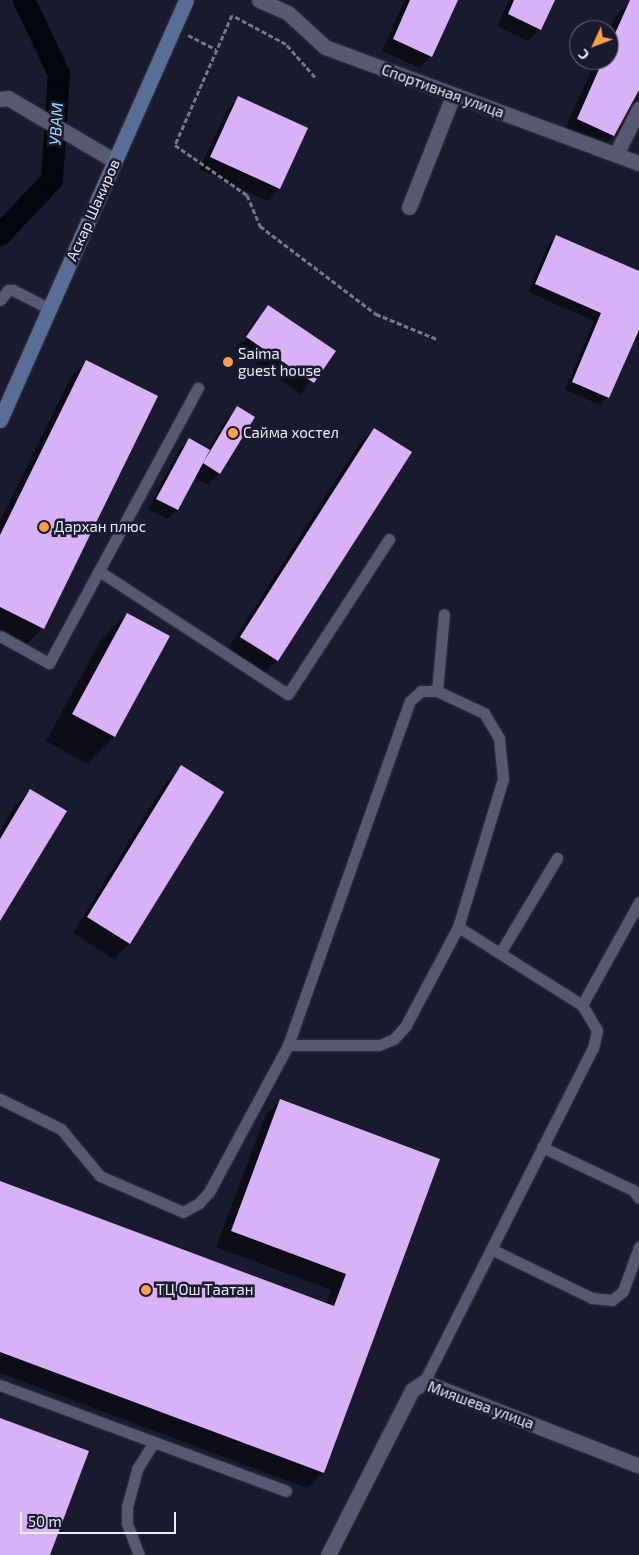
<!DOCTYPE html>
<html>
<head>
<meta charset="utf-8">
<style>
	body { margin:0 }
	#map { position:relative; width:639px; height:1555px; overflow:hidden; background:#1a1a2e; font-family:"Exo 2",sans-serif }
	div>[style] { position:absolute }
	.shadow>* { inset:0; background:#0007 }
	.canal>* { height:22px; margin:-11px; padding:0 11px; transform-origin:11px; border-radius:11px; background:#01070c }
	.building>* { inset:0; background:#d9b1f7 }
	.path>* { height:3px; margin-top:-1.5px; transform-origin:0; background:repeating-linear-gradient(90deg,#767688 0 5px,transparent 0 7.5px) }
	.roads { filter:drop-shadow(0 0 1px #333343) drop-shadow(0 0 1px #333343) }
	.lane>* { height:11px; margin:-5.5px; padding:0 5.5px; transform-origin:5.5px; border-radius:5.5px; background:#575871 }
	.street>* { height:15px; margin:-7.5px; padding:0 7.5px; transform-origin:7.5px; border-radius:7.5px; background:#575871 }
	.secondary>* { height:15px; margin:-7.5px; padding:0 7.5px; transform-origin:7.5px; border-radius:7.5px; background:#596d96 }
	.dots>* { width:14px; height:14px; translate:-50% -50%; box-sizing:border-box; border:2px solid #1a1a2e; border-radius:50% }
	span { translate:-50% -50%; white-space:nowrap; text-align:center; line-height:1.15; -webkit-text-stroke:5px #1a1a2e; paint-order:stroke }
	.street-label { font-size:15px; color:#e9eaf8 }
	.poi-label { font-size:15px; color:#e9eaf8 }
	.left { translate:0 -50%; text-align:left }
	.water-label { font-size:16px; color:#9bdffe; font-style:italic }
	.north { position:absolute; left:569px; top:20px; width:50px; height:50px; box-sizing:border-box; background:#1a1a2e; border:1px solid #6d6d7f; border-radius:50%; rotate:227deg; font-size:14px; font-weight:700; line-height:20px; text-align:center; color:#e9eaf8 }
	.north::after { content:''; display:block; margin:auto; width:18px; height:22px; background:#f9a04d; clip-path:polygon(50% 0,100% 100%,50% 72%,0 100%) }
	.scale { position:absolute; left:20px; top:1512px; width:156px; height:22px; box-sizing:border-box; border:2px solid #e9eaf8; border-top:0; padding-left:6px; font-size:15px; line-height:18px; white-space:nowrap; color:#e9eaf8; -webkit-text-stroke:4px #1a1a2e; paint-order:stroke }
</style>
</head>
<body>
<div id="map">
	<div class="shadow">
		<div style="clip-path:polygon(405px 0,457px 0,431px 56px,419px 68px,382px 51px)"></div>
		<div style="clip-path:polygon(509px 0,553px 0,540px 29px,528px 41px,497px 26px)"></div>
		<div style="clip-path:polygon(631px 1px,639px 5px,639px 83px,613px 136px,598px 151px,562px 135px,596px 60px,609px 60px,609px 31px,615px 17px)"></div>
		<div style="clip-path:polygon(238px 98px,307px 129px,279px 189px,267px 201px,199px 169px,227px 110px)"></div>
		<div style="clip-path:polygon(556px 237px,639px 272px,639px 342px,633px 340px,608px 397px,600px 405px,565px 390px,594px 321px,528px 292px,548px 245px)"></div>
		<div style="clip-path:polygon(evenodd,268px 306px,334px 351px,301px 394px,235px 349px,268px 306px,257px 318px,260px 318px,243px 343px,241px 341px,257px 318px)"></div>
		<div style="clip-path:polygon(86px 362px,43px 628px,27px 644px,0 630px,0 521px,71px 377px)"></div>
		<div style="clip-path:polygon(238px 408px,220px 473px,208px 485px,194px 477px,177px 510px,167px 519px,148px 509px,179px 450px,189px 440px,208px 450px,226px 420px)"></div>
		<div style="clip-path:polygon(374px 429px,277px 660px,262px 675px,226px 652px,359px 444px)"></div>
		<div style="clip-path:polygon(127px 614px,168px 637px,114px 737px,87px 764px,46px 741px,100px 641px)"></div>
		<div style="clip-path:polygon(181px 767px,130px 943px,114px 959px,73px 933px,166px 782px)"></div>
		<div style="clip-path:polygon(30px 790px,0 919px,0 831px,15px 806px)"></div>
		<div style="clip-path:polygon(280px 1101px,439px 1160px,323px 1472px,307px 1488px,0 1373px,0 1182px,326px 1304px,331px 1290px,216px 1247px,265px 1116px)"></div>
	</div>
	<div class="canal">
		<div style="left:0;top:235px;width:76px;rotate:-46.6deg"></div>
		<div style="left:52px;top:180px;width:106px;rotate:-86.2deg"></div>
		<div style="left:59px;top:74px;width:82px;rotate:-115.3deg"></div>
	</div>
	<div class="building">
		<div style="clip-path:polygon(410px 0,458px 0,432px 57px,393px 39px)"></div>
		<div style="clip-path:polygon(514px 0,555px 0,541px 30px,508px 14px)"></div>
		<div style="clip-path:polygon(630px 0,639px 0,639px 90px,614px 136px,577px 119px,603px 60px,609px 60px,609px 47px)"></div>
		<div style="clip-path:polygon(238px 96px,308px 128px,280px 189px,210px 157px)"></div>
		<div style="clip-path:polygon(556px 235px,639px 271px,639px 330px,609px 398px,572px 382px,601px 313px,535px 284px)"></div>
		<div style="clip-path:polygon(268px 305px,336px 351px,314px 383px,246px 337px)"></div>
		<div style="clip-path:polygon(86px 360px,158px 396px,44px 629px,0 607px,0 535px)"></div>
		<div style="clip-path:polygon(237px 406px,255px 417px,220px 474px,203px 463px)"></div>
		<div style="clip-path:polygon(374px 428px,412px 452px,278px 661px,240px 637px)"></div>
		<div style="clip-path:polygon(189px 438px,210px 450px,178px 510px,156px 499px)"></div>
		<div style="clip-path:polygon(127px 613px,170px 636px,115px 737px,72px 714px)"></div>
		<div style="clip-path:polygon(181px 765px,224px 792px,130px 944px,87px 917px)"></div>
		<div style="clip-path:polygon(30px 789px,67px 811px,0 921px,0 839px)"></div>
		<div style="clip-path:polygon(280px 1099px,440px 1159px,324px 1473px,0 1352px,0 1181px,334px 1306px,346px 1274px,231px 1231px)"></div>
		<div style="clip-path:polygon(0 1418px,89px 1451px,50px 1555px,0 1555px)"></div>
	</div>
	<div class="path">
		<div style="left:188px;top:35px;width:31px;rotate:27deg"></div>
		<div style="left:315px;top:77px;width:44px;rotate:-131.3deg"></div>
		<div style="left:286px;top:44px;width:61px;rotate:-151.8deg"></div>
		<div style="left:232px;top:15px;width:142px;rotate:113.7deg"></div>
		<div style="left:175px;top:145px;width:88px;rotate:34.8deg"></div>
		<div style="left:247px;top:195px;width:34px;rotate:67deg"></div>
		<div style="left:260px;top:226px;width:146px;rotate:37.2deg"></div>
		<div style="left:376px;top:314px;width:66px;rotate:22.3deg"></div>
	</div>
	<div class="roads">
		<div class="lane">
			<div style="left:0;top:300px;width:13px;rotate:-51deg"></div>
			<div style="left:8px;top:290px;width:5px"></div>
			<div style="left:13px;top:290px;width:42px;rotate:27.2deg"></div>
			<div style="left:99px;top:571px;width:225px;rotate:33.1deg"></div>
			<div style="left:288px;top:694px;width:185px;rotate:-56.9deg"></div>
			<div style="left:0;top:636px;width:56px;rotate:28.9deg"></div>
			<div style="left:49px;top:663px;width:313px;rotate:-61.6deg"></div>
			<div style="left:500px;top:953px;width:111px;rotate:-59deg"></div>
			<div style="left:582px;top:1005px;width:118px;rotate:-61deg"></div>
			<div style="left:288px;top:1045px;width:91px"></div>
			<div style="left:379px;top:1045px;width:16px;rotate:-22deg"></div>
			<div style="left:394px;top:1039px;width:18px;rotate:-49deg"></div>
			<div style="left:406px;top:1025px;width:111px;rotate:-62deg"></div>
			<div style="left:458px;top:927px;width:155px;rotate:-73.1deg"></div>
			<div style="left:503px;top:779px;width:41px;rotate:-95.6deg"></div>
			<div style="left:499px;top:738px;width:29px;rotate:-121deg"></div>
			<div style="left:484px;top:713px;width:52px;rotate:-154.9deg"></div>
			<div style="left:437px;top:691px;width:77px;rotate:-84.8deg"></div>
			<div style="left:0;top:1099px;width:68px;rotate:26.2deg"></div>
			<div style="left:61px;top:1129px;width:61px;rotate:50.3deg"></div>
			<div style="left:100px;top:1176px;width:90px;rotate:23.4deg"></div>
			<div style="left:183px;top:1212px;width:18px;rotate:-29deg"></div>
			<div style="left:199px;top:1203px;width:15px;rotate:-48deg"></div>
			<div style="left:209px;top:1192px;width:167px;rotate:-61.7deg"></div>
			<div style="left:288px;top:1045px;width:365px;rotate:-70.5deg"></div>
			<div style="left:410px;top:701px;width:15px;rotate:-42deg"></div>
			<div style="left:421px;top:691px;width:16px"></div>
			<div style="left:542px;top:1147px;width:101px;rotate:25.3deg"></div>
			<div style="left:633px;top:1190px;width:10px;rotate:53deg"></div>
			<div style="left:491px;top:1249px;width:112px;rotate:25.9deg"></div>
			<div style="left:592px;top:1298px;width:20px;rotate:6deg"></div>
			<div style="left:612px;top:1300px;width:14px;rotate:-39deg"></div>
			<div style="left:623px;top:1291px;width:47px;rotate:-70deg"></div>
			<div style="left:424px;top:1382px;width:374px;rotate:-63.2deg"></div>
			<div style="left:593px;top:1048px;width:18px;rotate:-77deg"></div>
			<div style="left:597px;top:1030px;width:29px;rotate:-121deg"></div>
			<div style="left:582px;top:1005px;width:146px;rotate:-147.8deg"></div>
			<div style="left:0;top:1385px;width:305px;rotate:20.3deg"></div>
			<div style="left:139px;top:1555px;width:34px;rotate:-111deg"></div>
			<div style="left:127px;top:1523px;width:16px;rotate:-90deg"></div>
			<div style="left:127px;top:1507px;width:39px;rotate:-75deg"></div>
			<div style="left:137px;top:1469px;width:32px;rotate:-58deg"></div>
		</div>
		<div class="street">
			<div style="left:259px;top:0;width:32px;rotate:24deg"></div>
			<div style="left:288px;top:13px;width:50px;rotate:42.6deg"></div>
			<div style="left:325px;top:47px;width:335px;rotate:20.3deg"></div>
			<div style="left:0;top:99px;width:8px;rotate:-7deg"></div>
			<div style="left:8px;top:98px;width:124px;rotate:30.5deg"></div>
			<div style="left:616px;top:154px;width:51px;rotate:-62.9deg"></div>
			<div style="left:409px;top:207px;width:119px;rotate:-68.4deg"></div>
			<div style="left:328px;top:1555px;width:185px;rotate:-63deg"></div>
			<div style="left:412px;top:1390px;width:14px;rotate:-34deg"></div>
			<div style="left:424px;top:1382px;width:231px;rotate:21.3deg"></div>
		</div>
		<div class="secondary">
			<div style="left:0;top:420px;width:459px;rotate:-66.1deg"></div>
		</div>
	</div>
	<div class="dots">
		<div style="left:228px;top:362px;background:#f9a04d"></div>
		<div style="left:233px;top:433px;background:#f9a04d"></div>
		<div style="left:44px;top:527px;background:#f9a04d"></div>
		<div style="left:146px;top:1290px;background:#f9a04d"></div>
	</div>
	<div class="street-label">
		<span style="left:443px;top:91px;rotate:20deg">Спортивная улица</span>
		<span style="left:93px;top:210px;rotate:-66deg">Аскар Шакиров</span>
		<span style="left:481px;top:1405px;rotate:20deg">Мияшева улица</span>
	</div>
	<div class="poi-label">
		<span class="left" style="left:238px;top:362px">Saima<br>guest house</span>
		<span class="left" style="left:243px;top:433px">Сайма хостел</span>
		<span class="left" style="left:54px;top:527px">Дархан плюс</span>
		<span class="left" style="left:156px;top:1290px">ТЦ Ош Таатан</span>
	</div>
	<div class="water-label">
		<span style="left:56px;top:124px;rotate:-86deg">УВАМ</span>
	</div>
	<div class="north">С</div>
	<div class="scale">50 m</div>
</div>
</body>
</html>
